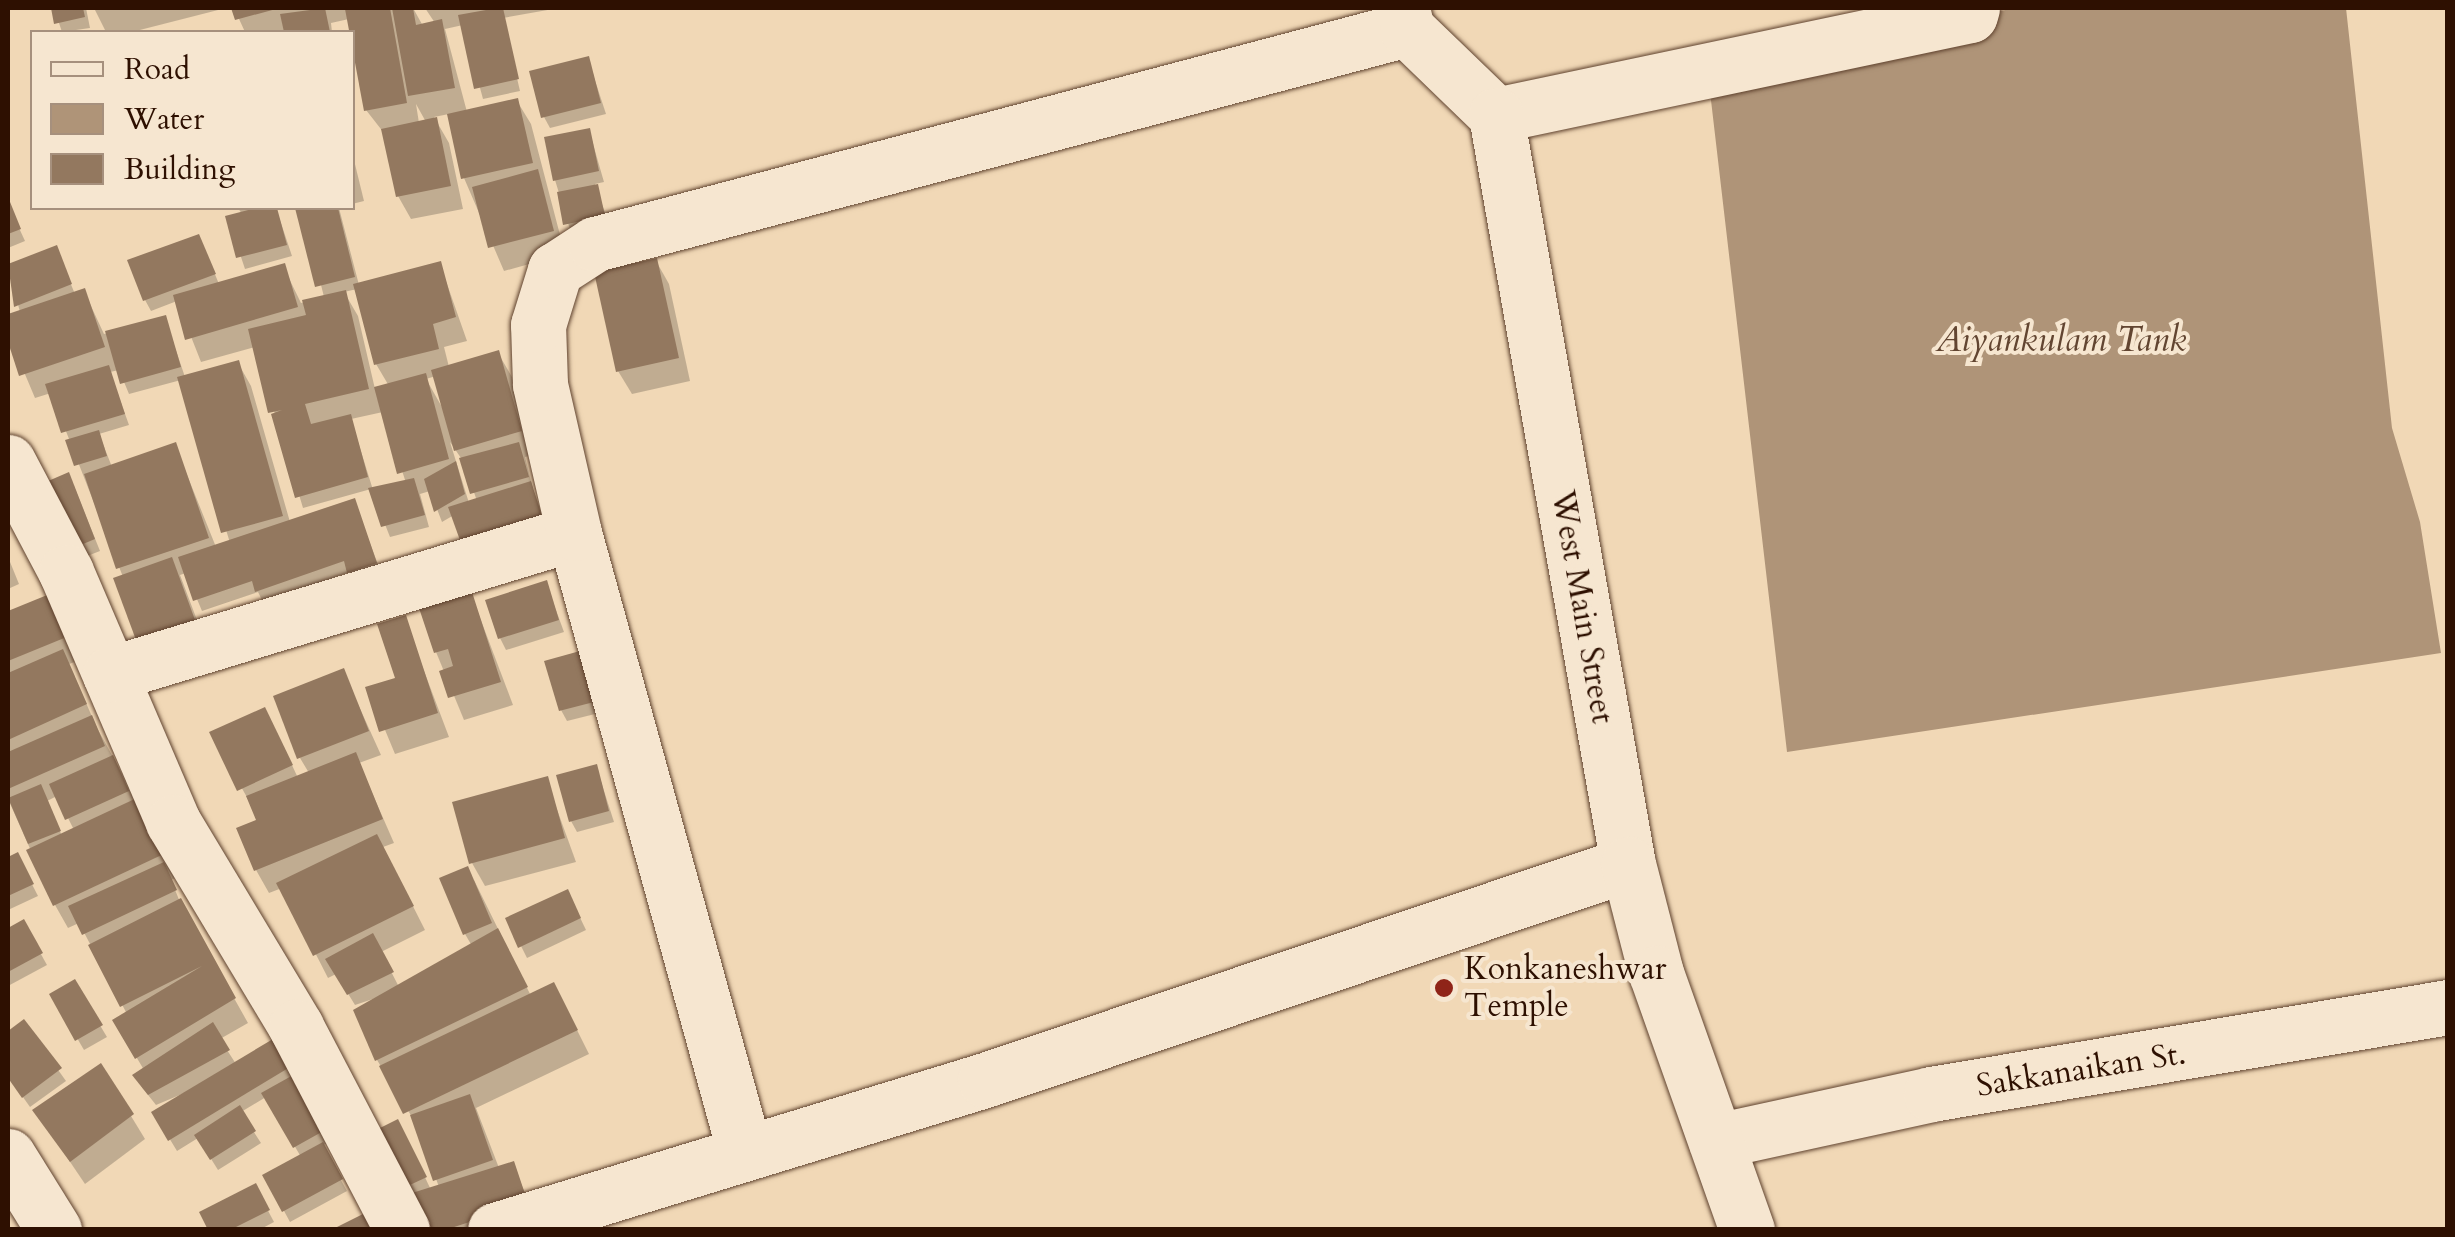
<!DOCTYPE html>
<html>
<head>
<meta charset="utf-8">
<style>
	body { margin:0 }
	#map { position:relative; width:2455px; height:1237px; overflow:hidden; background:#f1d8b6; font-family:Cardo,serif }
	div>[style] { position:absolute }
	.water>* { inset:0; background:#af9478 }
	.shadow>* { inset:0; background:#0003 }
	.building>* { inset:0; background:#93785f }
	.roads { filter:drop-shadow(0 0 2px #5f422e) drop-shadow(0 0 2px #5f422e) }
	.street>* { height:55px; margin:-27.5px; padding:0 27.5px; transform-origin:27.5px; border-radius:27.5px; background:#f6e6d0 }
	.secondary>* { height:55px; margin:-27.5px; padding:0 27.5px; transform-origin:27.5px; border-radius:27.5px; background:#f6e6d0 }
	.dots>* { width:28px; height:28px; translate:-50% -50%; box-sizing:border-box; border:5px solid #f6e6d0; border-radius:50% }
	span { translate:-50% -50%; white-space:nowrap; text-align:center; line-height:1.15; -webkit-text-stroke:8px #f6e6d0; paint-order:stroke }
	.street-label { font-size:32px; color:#2e1001 }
	.poi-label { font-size:32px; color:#2e1001 }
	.left { translate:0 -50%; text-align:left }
	.water-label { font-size:35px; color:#624531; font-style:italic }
	.frame { position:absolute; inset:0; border:10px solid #2e1001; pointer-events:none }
	.legend { position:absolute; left:30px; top:30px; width:325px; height:180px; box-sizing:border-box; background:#f6e6d0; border:2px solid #a6907d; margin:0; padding:12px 18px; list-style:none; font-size:30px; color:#2e1001 }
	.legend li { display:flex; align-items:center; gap:20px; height:50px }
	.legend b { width:50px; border:2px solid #a6907d }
</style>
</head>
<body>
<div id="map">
	<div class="water">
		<div style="clip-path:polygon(2016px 8px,2346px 8px,2392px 428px,2420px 522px,2441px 653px,1787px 752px,1707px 66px)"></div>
	</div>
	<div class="shadow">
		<div style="clip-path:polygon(54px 8px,86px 8px,90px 28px,62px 32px)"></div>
		<div style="clip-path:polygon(94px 8px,226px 8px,132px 32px,106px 32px)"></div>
		<div style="clip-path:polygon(evenodd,234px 8px,413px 8px,423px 26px,435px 23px,425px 8px,559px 8px,503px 18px,520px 91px,483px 99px,463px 25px,445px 29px,467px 112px,517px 101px,531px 124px,565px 254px,504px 271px,464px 178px,449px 114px,434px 117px,449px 143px,463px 209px,411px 219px,398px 196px,384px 133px,366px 110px,349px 19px,331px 23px,332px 32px,245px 32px,234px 8px,416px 104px,426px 122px,419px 123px,416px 104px)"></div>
		<div style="clip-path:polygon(588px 59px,606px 114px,550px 128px,544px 117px)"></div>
		<div style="clip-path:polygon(589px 130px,604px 182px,595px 184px,610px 227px,572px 236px,555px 180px)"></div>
		<div style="clip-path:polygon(352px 152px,364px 201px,352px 204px)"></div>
		<div style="clip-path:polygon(8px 204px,25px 241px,8px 248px)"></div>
		<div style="clip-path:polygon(238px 208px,276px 208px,292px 256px,245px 269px,228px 218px,242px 214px)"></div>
		<div style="clip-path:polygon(evenodd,302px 208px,339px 208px,359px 285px,440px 264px,467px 341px,444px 347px,449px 367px,498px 353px,512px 377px,534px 455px,525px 457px,533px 489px,558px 556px,454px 515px,442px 522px,430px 491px,420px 494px,429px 527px,390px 537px,371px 489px,303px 508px,255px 347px,201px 362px,177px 301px,151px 311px,145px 300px,204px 248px,219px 284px,283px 266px,301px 303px,324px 297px,302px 208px,357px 289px,376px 364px,389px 386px,375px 389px,358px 316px,344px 292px,357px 289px,302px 208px,436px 376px,442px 407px,426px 379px,436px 376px,302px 208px,383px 412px,406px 483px,373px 490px,351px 419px,383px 412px,302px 208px,450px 442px,463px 461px,477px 501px,469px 503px,450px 442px)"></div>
		<div style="clip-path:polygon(evenodd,56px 249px,75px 294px,84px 291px,104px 334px,165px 318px,185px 377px,238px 363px,251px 386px,290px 522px,354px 501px,382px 575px,356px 583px,350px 572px,263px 602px,258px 592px,202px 611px,186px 573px,180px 575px,206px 644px,123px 577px,51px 393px,35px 398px,8px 334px,8px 316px,20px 312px,8px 267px,56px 249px,119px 370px,129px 394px,181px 380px,230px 543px,216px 547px,175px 445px,112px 467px,99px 434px,129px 425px,110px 372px,119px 370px)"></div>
		<div style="clip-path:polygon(656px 261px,669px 284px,690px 381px,632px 394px,618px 371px)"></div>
		<div style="clip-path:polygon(74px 486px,100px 551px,72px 562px)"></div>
		<div style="clip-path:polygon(8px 557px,19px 584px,8px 589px)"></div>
		<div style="clip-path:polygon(546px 583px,564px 632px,506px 650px,500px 638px)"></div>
		<div style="clip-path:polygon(evenodd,56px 594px,86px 658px,69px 664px,97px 728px,179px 876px,171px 880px,180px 902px,248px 1023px,220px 1039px,236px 1064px,272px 1042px,331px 1141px,322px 1146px,347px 1191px,290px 1222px,265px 1176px,301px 1157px,266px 1097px,241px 1112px,261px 1143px,218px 1170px,198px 1138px,177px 1151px,154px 1113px,194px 1089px,156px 1105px,141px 1086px,144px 1070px,115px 1021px,127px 1014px,79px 923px,68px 928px,55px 905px,8px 799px,8px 613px,56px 594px,57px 796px,74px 830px,62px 836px,47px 801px,57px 796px)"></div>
		<div style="clip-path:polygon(471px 594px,513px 705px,464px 720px,436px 652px)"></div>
		<div style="clip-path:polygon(404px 618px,449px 737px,395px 754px,368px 689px,398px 680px)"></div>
		<div style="clip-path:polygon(579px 654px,599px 713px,567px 721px,561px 710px)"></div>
		<div style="clip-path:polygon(343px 671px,381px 755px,359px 763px,394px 843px,383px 847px,425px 930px,381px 952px,399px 987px,472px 946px,465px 934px,474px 880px,531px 996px,566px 1008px,589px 1054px,476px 1108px,499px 1168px,513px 1164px,539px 1227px,426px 1230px,408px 1200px,404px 1133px,431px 1190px,439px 1187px,415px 1122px,377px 1060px,385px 995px,355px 1005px,336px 974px,328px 978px,282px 888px,269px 893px,256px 870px,260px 821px,212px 734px,277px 733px,298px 778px,309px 773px,300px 758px)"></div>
		<div style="clip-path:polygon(596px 766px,614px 822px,577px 832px,571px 821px)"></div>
		<div style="clip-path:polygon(546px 779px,576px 862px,485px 886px,472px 863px)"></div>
		<div style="clip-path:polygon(17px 855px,38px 896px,8px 910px,8px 860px)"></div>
		<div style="clip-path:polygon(573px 903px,586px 930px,527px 958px,521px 946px)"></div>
		<div style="clip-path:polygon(23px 922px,47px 965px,8px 986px,8px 931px)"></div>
		<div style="clip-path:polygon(74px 982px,107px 1037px,84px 1050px,52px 995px)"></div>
		<div style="clip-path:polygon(24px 1022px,66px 1081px,30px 1107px,8px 1076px,8px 1034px)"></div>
		<div style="clip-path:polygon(35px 1110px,131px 1116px,145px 1139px,85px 1184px)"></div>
		<div style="clip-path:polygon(255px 1186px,274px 1222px,259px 1230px,210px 1230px)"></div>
	</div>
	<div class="building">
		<div style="clip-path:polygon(51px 8px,83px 8px,85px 17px,54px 24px)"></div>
		<div style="clip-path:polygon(231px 8px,276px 8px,276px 9px,235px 20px)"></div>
		<div style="clip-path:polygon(325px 8px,330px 32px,284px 32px,280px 14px)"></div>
		<div style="clip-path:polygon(390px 8px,407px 103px,364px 111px,345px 9px)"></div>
		<div style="clip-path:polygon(392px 8px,413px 8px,416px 25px,442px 19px,455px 88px,408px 96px)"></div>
		<div style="clip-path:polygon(497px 8px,503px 8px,519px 79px,474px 89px,458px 15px)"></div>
		<div style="clip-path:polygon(589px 56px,601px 103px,541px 118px,529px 71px)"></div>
		<div style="clip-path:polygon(518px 98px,533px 163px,461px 179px,447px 114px)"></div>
		<div style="clip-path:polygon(437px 117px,451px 186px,396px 197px,381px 129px)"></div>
		<div style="clip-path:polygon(590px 128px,599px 171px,553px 181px,544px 137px)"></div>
		<div style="clip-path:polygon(538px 169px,554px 231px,488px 248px,472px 187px)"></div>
		<div style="clip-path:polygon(598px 184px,605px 216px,563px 225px,557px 192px)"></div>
		<div style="clip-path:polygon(8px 197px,21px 229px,8px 234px)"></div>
		<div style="clip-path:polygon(256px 208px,277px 208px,287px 245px,236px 258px,225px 216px)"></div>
		<div style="clip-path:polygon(295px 208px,338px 208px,355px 277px,315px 287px)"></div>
		<div style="clip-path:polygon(199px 234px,216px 274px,143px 301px,127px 260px)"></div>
		<div style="clip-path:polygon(57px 245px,72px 284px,14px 307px,8px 264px)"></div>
		<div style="clip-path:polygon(657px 258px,679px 358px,616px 372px,594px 272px)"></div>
		<div style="clip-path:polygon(441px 261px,456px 317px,433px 324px,439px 349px,374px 365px,353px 284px)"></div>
		<div style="clip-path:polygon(285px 263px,298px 307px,185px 340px,173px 295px)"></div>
		<div style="clip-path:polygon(85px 288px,105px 347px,19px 376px,8px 342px,8px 314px)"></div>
		<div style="clip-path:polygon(346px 290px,369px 389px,305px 404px,311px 424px,351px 414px,368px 477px,295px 498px,271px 414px,282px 410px,268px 413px,248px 329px,306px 315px,302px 300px)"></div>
		<div style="clip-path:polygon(166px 315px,181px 367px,120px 384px,105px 331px)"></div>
		<div style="clip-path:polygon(499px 350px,522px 431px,454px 451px,431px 370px)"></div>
		<div style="clip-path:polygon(239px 360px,283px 516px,221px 533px,177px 377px)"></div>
		<div style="clip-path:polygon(109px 365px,125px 414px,61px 433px,45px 384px)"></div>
		<div style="clip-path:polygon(426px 373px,449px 459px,397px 474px,374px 387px)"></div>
		<div style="clip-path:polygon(99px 430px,107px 456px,74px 466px,65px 440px)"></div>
		<div style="clip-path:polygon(176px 442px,209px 538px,116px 569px,84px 474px)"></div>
		<div style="clip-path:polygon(519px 442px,529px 477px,470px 494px,459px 458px)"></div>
		<div style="clip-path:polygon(456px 461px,465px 494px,434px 512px,424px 479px)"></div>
		<div style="clip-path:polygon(69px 472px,95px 539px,64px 552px,32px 488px)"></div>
		<div style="clip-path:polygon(414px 478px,425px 515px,381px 527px,368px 488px)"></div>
		<div style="clip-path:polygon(531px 481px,547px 533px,461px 543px,448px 507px)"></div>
		<div style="clip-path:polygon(355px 498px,377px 563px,347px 573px,344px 561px,255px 592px,252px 581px,193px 601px,178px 557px)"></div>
		<div style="clip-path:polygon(172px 557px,195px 620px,136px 640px,113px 578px)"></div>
		<div style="clip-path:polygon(547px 580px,559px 620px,498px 639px,485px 600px)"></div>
		<div style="clip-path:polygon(57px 591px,74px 634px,8px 661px,8px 611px)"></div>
		<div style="clip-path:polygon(472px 592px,501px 682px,448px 698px,439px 671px,453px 666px,448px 649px,434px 653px,419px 608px)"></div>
		<div style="clip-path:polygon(406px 615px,438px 713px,379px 732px,365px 687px,395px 678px,377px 624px)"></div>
		<div style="clip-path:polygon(63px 649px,87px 704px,8px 740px,8px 673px)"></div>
		<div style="clip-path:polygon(580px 651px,594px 702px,559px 711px,544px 661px)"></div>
		<div style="clip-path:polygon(344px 668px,369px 731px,297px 759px,273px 696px)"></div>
		<div style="clip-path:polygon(265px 707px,293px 765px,237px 791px,209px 732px)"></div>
		<div style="clip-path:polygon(92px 715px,105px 746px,8px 789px,8px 752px)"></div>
		<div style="clip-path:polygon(356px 752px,383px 819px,254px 871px,236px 828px,256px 820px,246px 796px)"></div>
		<div style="clip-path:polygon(113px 755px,129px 791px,65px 820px,49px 784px)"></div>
		<div style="clip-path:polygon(597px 764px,609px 811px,569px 822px,556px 775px)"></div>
		<div style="clip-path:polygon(548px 776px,565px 838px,469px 864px,452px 802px)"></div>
		<div style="clip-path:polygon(41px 784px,61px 831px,28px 844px,8px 798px)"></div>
		<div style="clip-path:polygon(141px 796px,168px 852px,53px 906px,26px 850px)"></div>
		<div style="clip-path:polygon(377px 834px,414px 906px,313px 956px,276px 883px)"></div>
		<div style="clip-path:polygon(18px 852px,34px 884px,8px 896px,8px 857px)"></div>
		<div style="clip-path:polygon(164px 862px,177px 890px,82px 935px,68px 906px)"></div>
		<div style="clip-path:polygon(468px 866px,492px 923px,463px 935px,439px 878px)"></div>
		<div style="clip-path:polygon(568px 889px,581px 918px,518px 948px,505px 918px)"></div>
		<div style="clip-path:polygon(181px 898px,236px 998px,135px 1059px,112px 1020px,202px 966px,120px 1007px,88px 945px)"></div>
		<div style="clip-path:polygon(24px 919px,43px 953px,8px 972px,8px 928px)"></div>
		<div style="clip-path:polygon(498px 928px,528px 987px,375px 1061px,353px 1010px)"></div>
		<div style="clip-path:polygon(373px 933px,394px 972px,347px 995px,325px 959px)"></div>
		<div style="clip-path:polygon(75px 979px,103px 1025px,75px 1041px,49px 994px)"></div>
		<div style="clip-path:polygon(554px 982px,578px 1030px,403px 1114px,379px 1066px)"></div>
		<div style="clip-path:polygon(24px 1019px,62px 1068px,22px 1098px,8px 1078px,8px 1031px)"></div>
		<div style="clip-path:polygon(213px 1022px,230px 1050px,148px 1095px,132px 1075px)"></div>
		<div style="clip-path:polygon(273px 1039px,290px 1067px,168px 1141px,151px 1112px)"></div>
		<div style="clip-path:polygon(101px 1063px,134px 1114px,70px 1162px,32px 1110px)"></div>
		<div style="clip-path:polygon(295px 1074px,327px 1129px,293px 1148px,261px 1093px)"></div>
		<div style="clip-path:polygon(470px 1094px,493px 1160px,433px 1181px,410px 1115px)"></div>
		<div style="clip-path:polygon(240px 1105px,256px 1131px,210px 1160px,194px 1135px)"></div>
		<div style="clip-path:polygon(398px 1119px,427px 1177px,399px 1190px,372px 1132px)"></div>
		<div style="clip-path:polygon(323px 1142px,343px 1179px,282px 1212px,262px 1175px)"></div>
		<div style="clip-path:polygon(514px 1161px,528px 1203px,445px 1230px,424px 1230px,412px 1193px)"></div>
		<div style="clip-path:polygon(256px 1183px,270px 1210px,230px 1230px,208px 1230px,199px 1212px)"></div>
		<div style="clip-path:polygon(367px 1212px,376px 1230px,331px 1230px)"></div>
	</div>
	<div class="roads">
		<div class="street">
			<div style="left:1496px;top:115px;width:484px;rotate:-11.9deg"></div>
			<div style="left:1970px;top:15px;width:7px;rotate:-74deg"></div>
			<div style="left:8px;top:462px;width:124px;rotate:62.2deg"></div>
			<div style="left:66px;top:572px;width:272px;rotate:66.8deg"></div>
			<div style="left:173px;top:822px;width:239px;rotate:59deg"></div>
			<div style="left:296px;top:1027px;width:229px;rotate:62.4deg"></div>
			<div style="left:110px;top:674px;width:485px;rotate:-16.9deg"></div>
			<div style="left:1716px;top:1141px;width:220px;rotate:-12.3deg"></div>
			<div style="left:1931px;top:1094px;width:524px;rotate:-9.55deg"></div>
			<div style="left:745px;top:1153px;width:643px;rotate:-105.42deg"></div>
			<div style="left:574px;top:533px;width:153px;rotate:-102.9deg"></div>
			<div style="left:540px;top:384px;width:59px;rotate:-91.9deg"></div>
			<div style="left:538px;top:325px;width:58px;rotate:-72.8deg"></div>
			<div style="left:555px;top:270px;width:48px;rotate:-33deg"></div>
			<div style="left:595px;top:244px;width:840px;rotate:-14.83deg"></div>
			<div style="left:8px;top:1156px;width:87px;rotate:58.1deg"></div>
			<div style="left:495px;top:1230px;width:512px;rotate:-17.02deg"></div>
			<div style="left:985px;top:1080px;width:678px;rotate:-18.57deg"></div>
		</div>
		<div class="secondary">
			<div style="left:1402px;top:8px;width:22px;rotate:77deg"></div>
			<div style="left:1407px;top:29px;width:124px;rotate:44deg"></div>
			<div style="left:1496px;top:115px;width:761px;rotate:80.01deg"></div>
			<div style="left:1628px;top:864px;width:113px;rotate:75.6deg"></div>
			<div style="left:1656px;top:973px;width:273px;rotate:70.5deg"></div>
		</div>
	</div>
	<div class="dots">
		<div style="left:1444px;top:988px;background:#8f2418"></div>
	</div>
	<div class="street-label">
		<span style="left:1582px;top:607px;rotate:80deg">West Main Street</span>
		<span style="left:2081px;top:1070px;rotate:-9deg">Sakkanaikan St.</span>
	</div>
	<div class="poi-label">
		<span class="left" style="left:1464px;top:988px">Konkaneshwar<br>Temple</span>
	</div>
	<div class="water-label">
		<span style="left:2061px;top:340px">Aiyankulam Tank</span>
	</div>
	<div class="frame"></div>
	<ul class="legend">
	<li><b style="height:12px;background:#f6e6d0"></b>Road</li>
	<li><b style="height:28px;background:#af9478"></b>Water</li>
	<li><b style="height:28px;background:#93785f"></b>Building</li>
	</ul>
</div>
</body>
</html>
